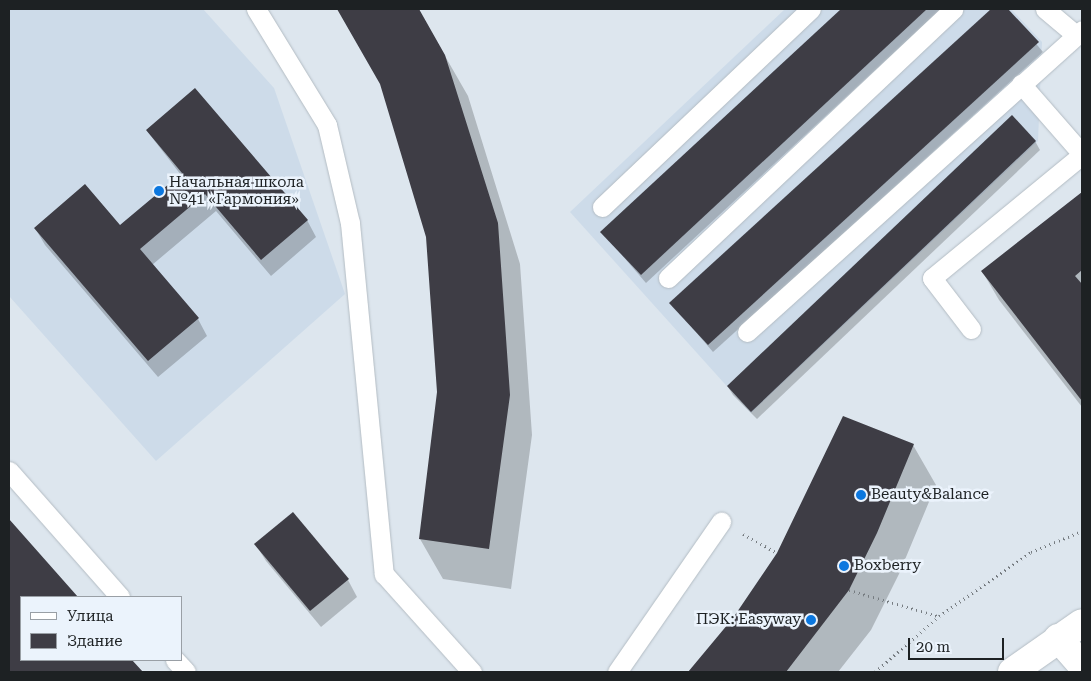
<!DOCTYPE html>
<html>
<head>
<meta charset="utf-8">
<style>
	body { margin:0 }
	#map { position:relative; width:1091px; height:681px; overflow:hidden; background:#dde6ee; font-family:"Roboto Serif",serif }
	div>[style] { position:absolute }
	.built>* { inset:0; background:#cddbe9 }
	.shadow>* { inset:0; background:#0003 }
	.building>* { inset:0; background:#3e3d45 }
	.path>* { height:3px; margin-top:-1.5px; transform-origin:0; background:repeating-linear-gradient(90deg,#767c81 0 1px,transparent 0 5px) }
	.roads { filter:drop-shadow(0 0 1px #b3bcc3) drop-shadow(0 0 1px #b3bcc3) }
	.service>* { height:19px; margin:-9.5px; padding:0 9.5px; transform-origin:9.5px; border-radius:9.5px; background:#fff }
	.primary>* { height:28px; margin:-14px; padding:0 14px; transform-origin:14px; border-radius:14px; background:#fff }
	.dots>* { width:14px; height:14px; translate:-50% -50%; box-sizing:border-box; border:2px solid #ebf3fc; border-radius:50% }
	span { translate:-50% -50%; white-space:nowrap; text-align:center; line-height:1.15; -webkit-text-stroke:5px #ebf3fc; paint-order:stroke }
	.poi-label { font-size:15px; color:#1d2123 }
	.left { translate:0 -50%; text-align:left }
	.right { translate:-100% -50%; text-align:right }
	.frame { position:absolute; inset:0; border:10px solid #1d2123; pointer-events:none }
	.legend { position:absolute; left:20px; top:596px; width:162px; height:65px; box-sizing:border-box; background:#ebf3fc; border:1px solid #999fa5; margin:0; padding:6px 9px; list-style:none; font-size:15px; color:#1d2123 }
	.legend li { display:flex; align-items:center; gap:10px; height:25px }
	.legend b { width:25px; border:1px solid #999fa5 }
	.scale { position:absolute; left:908px; top:638px; width:96px; height:22px; box-sizing:border-box; border:2px solid #1d2123; border-top:0; padding-left:6px; font-size:15px; line-height:18px; white-space:nowrap; color:#1d2123; -webkit-text-stroke:4px #ebf3fc; paint-order:stroke }
</style>
</head>
<body>
<div id="map">
	<div class="built">
		<div style="clip-path:polygon(9px 9px,203px 9px,274px 88px,345px 294px,156px 461px,9px 296px)"></div>
		<div style="clip-path:polygon(785px 9px,1011px 9px,1042px 42px,1038px 141px,751px 413px,570px 212px)"></div>
	</div>
	<div class="shadow">
		<div style="clip-path:polygon(338px 9px,418px 9px,468px 96px,520px 264px,532px 435px,511px 589px,443px 579px,420px 539px,438px 392px,427px 237px,381px 83px)"></div>
		<div style="clip-path:polygon(842px 9px,941px 9px,646px 283px,602px 232px)"></div>
		<div style="clip-path:polygon(993px 9px,1007px 9px,1043px 52px,713px 352px,671px 303px)"></div>
		<div style="clip-path:polygon(147px 131px,307px 220px,316px 237px,271px 276px,216px 211px,152px 265px,198px 319px,207px 336px,158px 377px,45px 245px,35px 228px,120px 227px,181px 175px)"></div>
		<div style="clip-path:polygon(1035px 141px,1040px 150px,757px 419px,733px 395px,728px 387px)"></div>
		<div style="clip-path:polygon(1082px 194px,1082px 407px,999px 300px,982px 271px)"></div>
		<div style="clip-path:polygon(913px 445px,936px 485px,899px 574px,871px 630px,838px 672px,689px 672px,734px 619px,778px 554px)"></div>
		<div style="clip-path:polygon(292px 514px,348px 580px,357px 597px,321px 627px,266px 561px,256px 545px)"></div>
		<div style="clip-path:polygon(9px 520px,76px 597px,21px 597px,21px 660px,131px 660px,141px 672px,9px 672px)"></div>
	</div>
	<div class="building">
		<div style="clip-path:polygon(337px 9px,419px 9px,445px 55px,498px 223px,510px 395px,489px 549px,419px 539px,437px 392px,426px 237px,380px 84px)"></div>
		<div style="clip-path:polygon(841px 9px,927px 9px,641px 275px,600px 232px)"></div>
		<div style="clip-path:polygon(991px 9px,1008px 9px,1039px 42px,708px 345px,669px 303px)"></div>
		<div style="clip-path:polygon(195px 88px,308px 220px,261px 260px,205px 194px,140px 249px,199px 318px,148px 361px,34px 228px,85px 184px,120px 225px,182px 173px,146px 130px)"></div>
		<div style="clip-path:polygon(1012px 115px,1036px 141px,751px 412px,727px 386px)"></div>
		<div style="clip-path:polygon(1082px 192px,1082px 270px,1075px 276px,1082px 284px,1082px 401px,981px 271px)"></div>
		<div style="clip-path:polygon(843px 416px,914px 444px,877px 533px,849px 590px,786px 672px,688px 672px,733px 618px,777px 553px)"></div>
		<div style="clip-path:polygon(293px 512px,349px 579px,310px 611px,254px 544px)"></div>
		<div style="clip-path:polygon(9px 519px,78px 597px,21px 597px,21px 660px,132px 660px,143px 672px,9px 672px)"></div>
	</div>
	<div class="path">
		<div style="left:743px;top:534px;width:39px;rotate:29deg"></div>
		<div style="left:849px;top:590px;width:93px;rotate:16.3deg"></div>
		<div style="left:875px;top:672px;width:85px;rotate:-41.2deg"></div>
		<div style="left:939px;top:616px;width:112px;rotate:-34.8deg"></div>
		<div style="left:1031px;top:552px;width:55px;rotate:-22.4deg"></div>
	</div>
	<div class="roads">
		<div class="service">
			<div style="left:256px;top:9px;width:136px;rotate:58.5deg"></div>
			<div style="left:327px;top:125px;width:101px;rotate:76.8deg"></div>
			<div style="left:350px;top:223px;width:353px;rotate:84.5deg"></div>
			<div style="left:384px;top:574px;width:132px;rotate:48.1deg"></div>
			<div style="left:1045px;top:9px;width:40px;rotate:40deg"></div>
			<div style="left:1021px;top:84px;width:93px;rotate:48.9deg"></div>
			<div style="left:602px;top:207px;width:288px;rotate:-43.5deg"></div>
			<div style="left:668px;top:278px;width:392px;rotate:-43.3deg"></div>
			<div style="left:971px;top:329px;width:64px;rotate:-127.4deg"></div>
			<div style="left:932px;top:278px;width:194px;rotate:-39.4deg"></div>
			<div style="left:747px;top:332px;width:451px;rotate:-42deg"></div>
			<div style="left:9px;top:471px;width:168px;rotate:48.6deg"></div>
			<div style="left:175px;top:660px;width:16px;rotate:47deg"></div>
			<div style="left:617px;top:672px;width:183px;rotate:-55.3deg"></div>
		</div>
		<div class="primary">
			<div style="left:1058px;top:638px;width:37px;rotate:49deg"></div>
			<div style="left:1012px;top:672px;width:85px;rotate:-35deg"></div>
		</div>
	</div>
	<div class="dots">
		<div style="left:159px;top:191px;background:#0b77df"></div>
		<div style="left:861px;top:495px;background:#0b77df"></div>
		<div style="left:844px;top:566px;background:#0b77df"></div>
		<div style="left:811px;top:620px;background:#0b77df"></div>
	</div>
	<div class="poi-label">
		<span class="left" style="left:169px;top:191px">Начальная школа<br>№41 «Гармония»</span>
		<span class="left" style="left:871px;top:495px">Beauty&amp;Balance</span>
		<span class="left" style="left:854px;top:566px">Boxberry</span>
		<span class="right" style="left:801px;top:620px">ПЭК: Easyway</span>
	</div>
	<div class="frame"></div>
	<ul class="legend">
	<li><b style="height:6px;background:#fff"></b>Улица</li>
	<li><b style="height:14px;background:#3e3d45"></b>Здание</li>
	</ul>
	<div class="scale">20 m</div>
</div>
</body>
</html>
